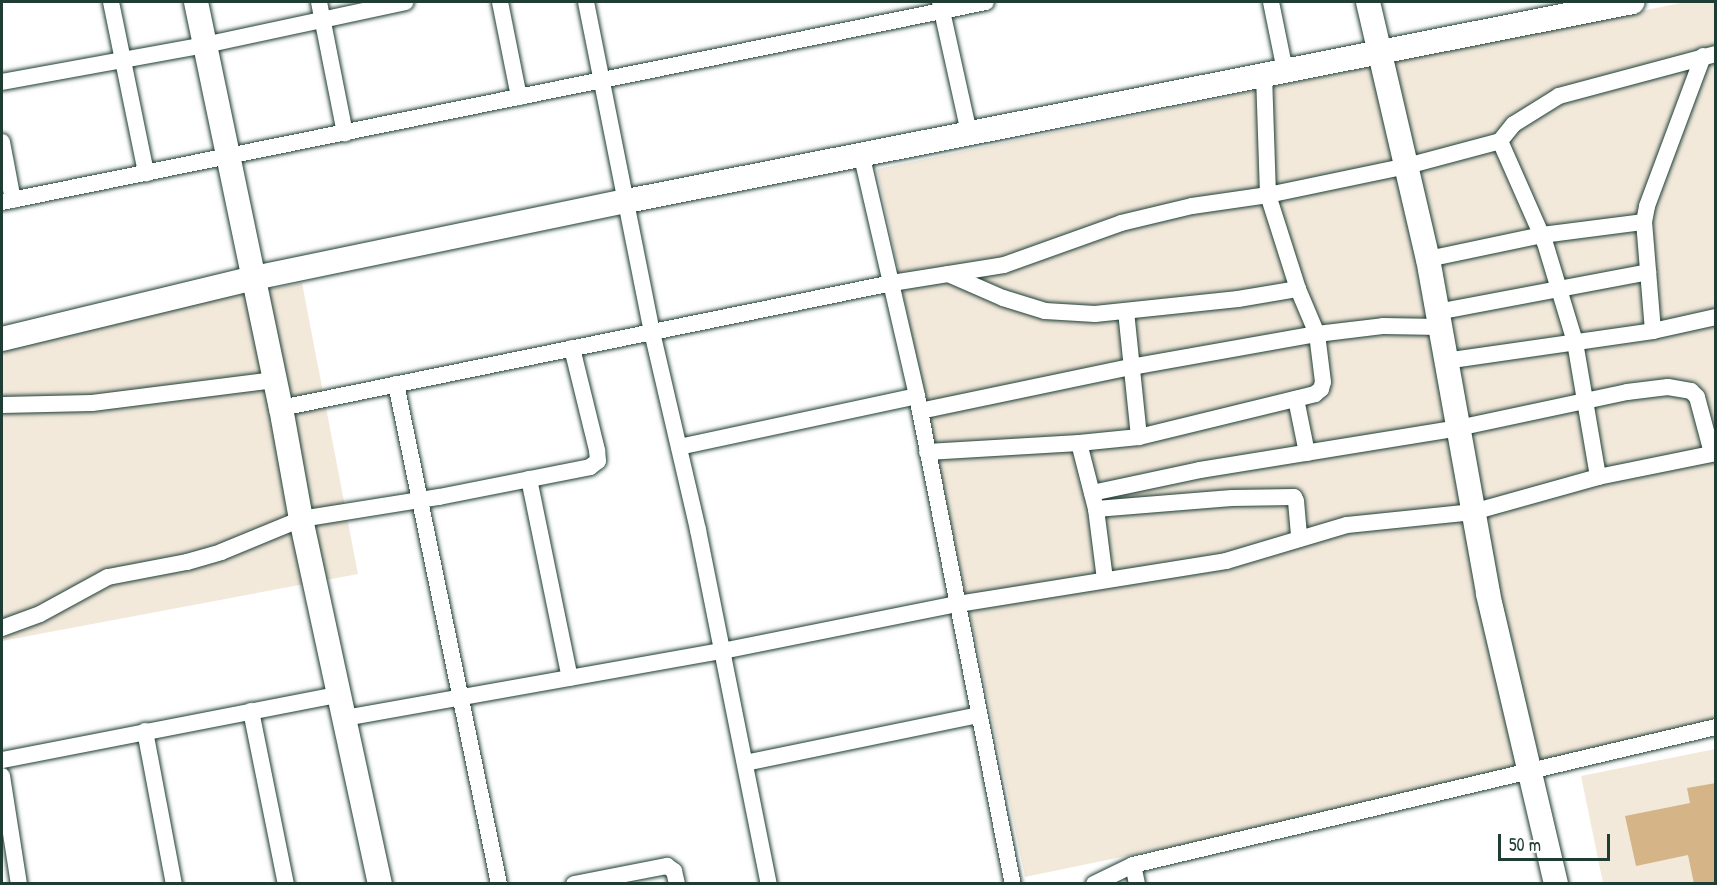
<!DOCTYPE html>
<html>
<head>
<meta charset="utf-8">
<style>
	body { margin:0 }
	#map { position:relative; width:1717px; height:885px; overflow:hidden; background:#fff; font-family:"Patrick Hand",sans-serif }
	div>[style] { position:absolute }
	.built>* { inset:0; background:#f2e9db }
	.building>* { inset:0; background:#d5b588 }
	.roads { filter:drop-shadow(0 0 2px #1f3d34) drop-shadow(0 0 2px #1f3d34) }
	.street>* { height:16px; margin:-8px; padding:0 8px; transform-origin:8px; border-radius:8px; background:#fff }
	.secondary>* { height:24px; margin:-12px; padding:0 12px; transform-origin:12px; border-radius:12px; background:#fff }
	span { translate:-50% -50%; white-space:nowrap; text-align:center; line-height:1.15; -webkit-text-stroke:5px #fff; paint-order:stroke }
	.frame { position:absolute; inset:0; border:3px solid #1f3d34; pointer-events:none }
	.scale { position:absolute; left:1498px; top:834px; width:112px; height:27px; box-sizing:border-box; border:3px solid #1f3d34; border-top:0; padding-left:8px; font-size:18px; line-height:21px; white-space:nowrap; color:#1f3d34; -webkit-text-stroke:4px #fff; paint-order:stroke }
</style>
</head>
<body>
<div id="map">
	<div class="built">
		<div style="clip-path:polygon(1685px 2px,1715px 2px,1715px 734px,1025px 877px,877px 169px)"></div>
		<div style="clip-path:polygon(302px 283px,358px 574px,2px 641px,2px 340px)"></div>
		<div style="clip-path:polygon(1715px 749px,1715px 883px,1603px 883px,1581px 776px)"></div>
	</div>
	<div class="building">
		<div style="clip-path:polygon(1716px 783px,1716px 884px,1694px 884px,1688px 855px,1636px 866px,1625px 816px,1690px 803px,1687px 788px)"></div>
	</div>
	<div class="roads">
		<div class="street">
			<div style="left:111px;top:2px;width:175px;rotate:78.4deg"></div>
			<div style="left:319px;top:2px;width:134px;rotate:78.8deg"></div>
			<div style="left:500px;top:2px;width:97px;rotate:78.7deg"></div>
			<div style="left:586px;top:2px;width:337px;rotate:78.7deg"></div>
			<div style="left:652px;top:332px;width:203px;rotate:76.9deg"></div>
			<div style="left:698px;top:530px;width:361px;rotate:78.7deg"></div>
			<div style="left:940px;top:2px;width:134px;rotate:77.5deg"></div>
			<div style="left:1271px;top:2px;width:70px;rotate:78.5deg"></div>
			<div style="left:2px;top:82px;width:206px;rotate:-10.3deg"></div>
			<div style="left:205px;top:45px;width:205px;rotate:-12.1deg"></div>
			<div style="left:1500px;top:141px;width:111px;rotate:66.2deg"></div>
			<div style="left:1545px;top:243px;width:103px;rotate:73.1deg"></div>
			<div style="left:1575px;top:342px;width:137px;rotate:80.3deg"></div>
			<div style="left:2px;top:142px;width:59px;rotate:79.3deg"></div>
			<div style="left:861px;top:153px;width:249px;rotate:77deg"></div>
			<div style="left:917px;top:396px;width:497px;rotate:78.9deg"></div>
			<div style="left:2px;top:202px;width:1004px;rotate:-11.49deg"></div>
			<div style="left:1428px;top:259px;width:116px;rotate:-11.9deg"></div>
			<div style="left:1542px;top:235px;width:103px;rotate:-7.3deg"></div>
			<div style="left:948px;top:274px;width:60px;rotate:23.6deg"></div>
			<div style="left:1003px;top:298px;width:44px;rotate:17.2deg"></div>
			<div style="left:1045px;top:311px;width:50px;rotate:3.4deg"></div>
			<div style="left:1095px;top:314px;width:144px;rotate:-6deg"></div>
			<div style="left:1238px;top:299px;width:61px;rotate:-9.5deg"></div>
			<div style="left:1126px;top:311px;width:127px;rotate:84.1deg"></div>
			<div style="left:1437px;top:312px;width:215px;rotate:-10.7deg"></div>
			<div style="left:1653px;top:331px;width:109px;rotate:-94.7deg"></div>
			<div style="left:1644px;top:222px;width:16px;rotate:-79deg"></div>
			<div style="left:1647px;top:206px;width:160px;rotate:-69.5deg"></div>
			<div style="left:1445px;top:361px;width:210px;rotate:-8.2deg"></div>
			<div style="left:1653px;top:331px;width:65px;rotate:-12.5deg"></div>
			<div style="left:396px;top:384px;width:510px;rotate:78.36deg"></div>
			<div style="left:1296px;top:399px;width:55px;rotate:78.5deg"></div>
			<div style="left:2px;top:405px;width:90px;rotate:-1.3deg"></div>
			<div style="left:92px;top:403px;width:184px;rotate:-7.2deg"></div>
			<div style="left:281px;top:408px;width:624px;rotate:-11.56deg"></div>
			<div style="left:892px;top:283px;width:113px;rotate:-9.1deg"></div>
			<div style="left:1004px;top:265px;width:124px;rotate:-19.7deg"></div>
			<div style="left:1121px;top:223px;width:73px;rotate:-13.5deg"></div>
			<div style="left:1192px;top:206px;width:77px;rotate:-8.2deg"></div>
			<div style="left:1268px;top:195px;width:142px;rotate:-11.8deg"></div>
			<div style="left:1407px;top:166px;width:96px;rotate:-15deg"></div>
			<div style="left:1500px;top:141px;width:22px;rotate:-51deg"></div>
			<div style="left:1514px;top:124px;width:53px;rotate:-31.9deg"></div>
			<div style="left:1559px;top:96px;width:163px;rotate:-15deg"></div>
			<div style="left:920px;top:411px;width:216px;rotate:-11.8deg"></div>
			<div style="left:1131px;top:367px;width:189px;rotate:-10.1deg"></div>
			<div style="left:1317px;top:334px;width:66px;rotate:-6.9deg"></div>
			<div style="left:1383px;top:326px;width:57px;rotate:1deg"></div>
			<div style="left:1079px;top:443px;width:68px;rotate:75.6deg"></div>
			<div style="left:1096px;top:509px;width:71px;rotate:82.7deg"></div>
			<div style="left:679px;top:447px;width:243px;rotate:-12.1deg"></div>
			<div style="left:927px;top:452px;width:152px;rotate:-3.4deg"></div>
			<div style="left:1079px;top:443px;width:60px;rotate:-5.7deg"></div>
			<div style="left:1139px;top:437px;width:181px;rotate:-13.7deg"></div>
			<div style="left:1315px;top:394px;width:8px;rotate:-40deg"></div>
			<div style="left:1321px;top:389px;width:7px;rotate:-74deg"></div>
			<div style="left:1323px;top:382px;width:48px;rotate:-97.1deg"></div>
			<div style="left:1317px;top:334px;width:49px;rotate:-112.9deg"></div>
			<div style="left:1298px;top:289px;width:99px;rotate:-107.7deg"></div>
			<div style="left:1268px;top:195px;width:121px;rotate:-91.9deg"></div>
			<div style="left:529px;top:479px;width:203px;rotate:78.4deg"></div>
			<div style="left:1092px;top:493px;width:110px;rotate:-12deg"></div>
			<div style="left:1200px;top:470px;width:261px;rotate:-9.2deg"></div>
			<div style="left:1458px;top:428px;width:173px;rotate:-12deg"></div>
			<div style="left:1627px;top:392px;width:41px;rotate:-7deg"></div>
			<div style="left:1668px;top:387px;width:23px;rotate:10deg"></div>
			<div style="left:1691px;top:391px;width:8px;rotate:45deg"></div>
			<div style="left:1697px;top:397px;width:58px;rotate:75deg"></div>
			<div style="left:1096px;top:509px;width:136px;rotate:-4.6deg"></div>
			<div style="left:1232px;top:498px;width:62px;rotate:-0.9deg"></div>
			<div style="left:1294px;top:497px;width:4px;rotate:63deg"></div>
			<div style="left:1296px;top:501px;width:38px;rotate:85deg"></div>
			<div style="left:2px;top:628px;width:40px;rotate:-20.2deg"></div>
			<div style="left:40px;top:614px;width:77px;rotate:-28.6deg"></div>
			<div style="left:108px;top:577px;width:80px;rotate:-10.8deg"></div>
			<div style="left:187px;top:562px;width:35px;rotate:-16deg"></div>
			<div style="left:221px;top:552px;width:87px;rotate:-22.4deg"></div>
			<div style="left:301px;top:519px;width:140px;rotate:-9.1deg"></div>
			<div style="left:439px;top:497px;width:154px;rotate:-11.2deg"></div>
			<div style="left:590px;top:467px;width:10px;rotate:-37deg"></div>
			<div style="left:598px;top:461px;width:11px;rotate:-95deg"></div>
			<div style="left:597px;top:450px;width:105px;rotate:-103.8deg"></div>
			<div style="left:251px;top:711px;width:177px;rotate:78.6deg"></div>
			<div style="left:345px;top:718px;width:383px;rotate:-10.1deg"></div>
			<div style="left:722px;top:651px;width:241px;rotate:-11.3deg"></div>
			<div style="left:958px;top:604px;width:271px;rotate:-9.1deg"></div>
			<div style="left:1226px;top:561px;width:126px;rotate:-16.6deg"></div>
			<div style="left:1347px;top:525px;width:127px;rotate:-5.9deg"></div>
			<div style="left:1473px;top:512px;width:130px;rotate:-15.6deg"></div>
			<div style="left:1598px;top:477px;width:120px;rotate:-11.5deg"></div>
			<div style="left:145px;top:731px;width:156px;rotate:79.3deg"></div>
			<div style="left:2px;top:760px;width:344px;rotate:-11deg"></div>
			<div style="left:745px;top:763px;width:238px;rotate:-11.6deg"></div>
			<div style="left:2px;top:776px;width:109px;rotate:81.1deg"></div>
			<div style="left:1133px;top:865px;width:19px;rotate:78deg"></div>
			<div style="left:574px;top:884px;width:95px;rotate:-11deg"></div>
			<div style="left:667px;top:866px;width:9px;rotate:36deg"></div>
			<div style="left:674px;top:871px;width:13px;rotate:77deg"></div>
			<div style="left:1094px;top:884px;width:43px;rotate:-26deg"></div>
			<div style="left:1133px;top:865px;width:599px;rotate:-13.32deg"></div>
		</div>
		<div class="secondary">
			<div style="left:196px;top:2px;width:415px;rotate:78.2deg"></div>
			<div style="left:281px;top:408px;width:113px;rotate:79.8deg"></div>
			<div style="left:301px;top:519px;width:373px;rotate:77.8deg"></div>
			<div style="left:1368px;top:2px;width:264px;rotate:76.9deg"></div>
			<div style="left:1428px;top:259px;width:340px;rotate:79.8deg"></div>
			<div style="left:1488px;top:594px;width:298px;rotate:76.8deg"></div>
			<div style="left:2px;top:339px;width:259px;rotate:-13.6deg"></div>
			<div style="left:254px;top:278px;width:381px;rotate:-11.7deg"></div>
			<div style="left:627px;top:201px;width:1025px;rotate:-11.19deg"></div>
		</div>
	</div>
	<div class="frame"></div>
	<div class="scale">50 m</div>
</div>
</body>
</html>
